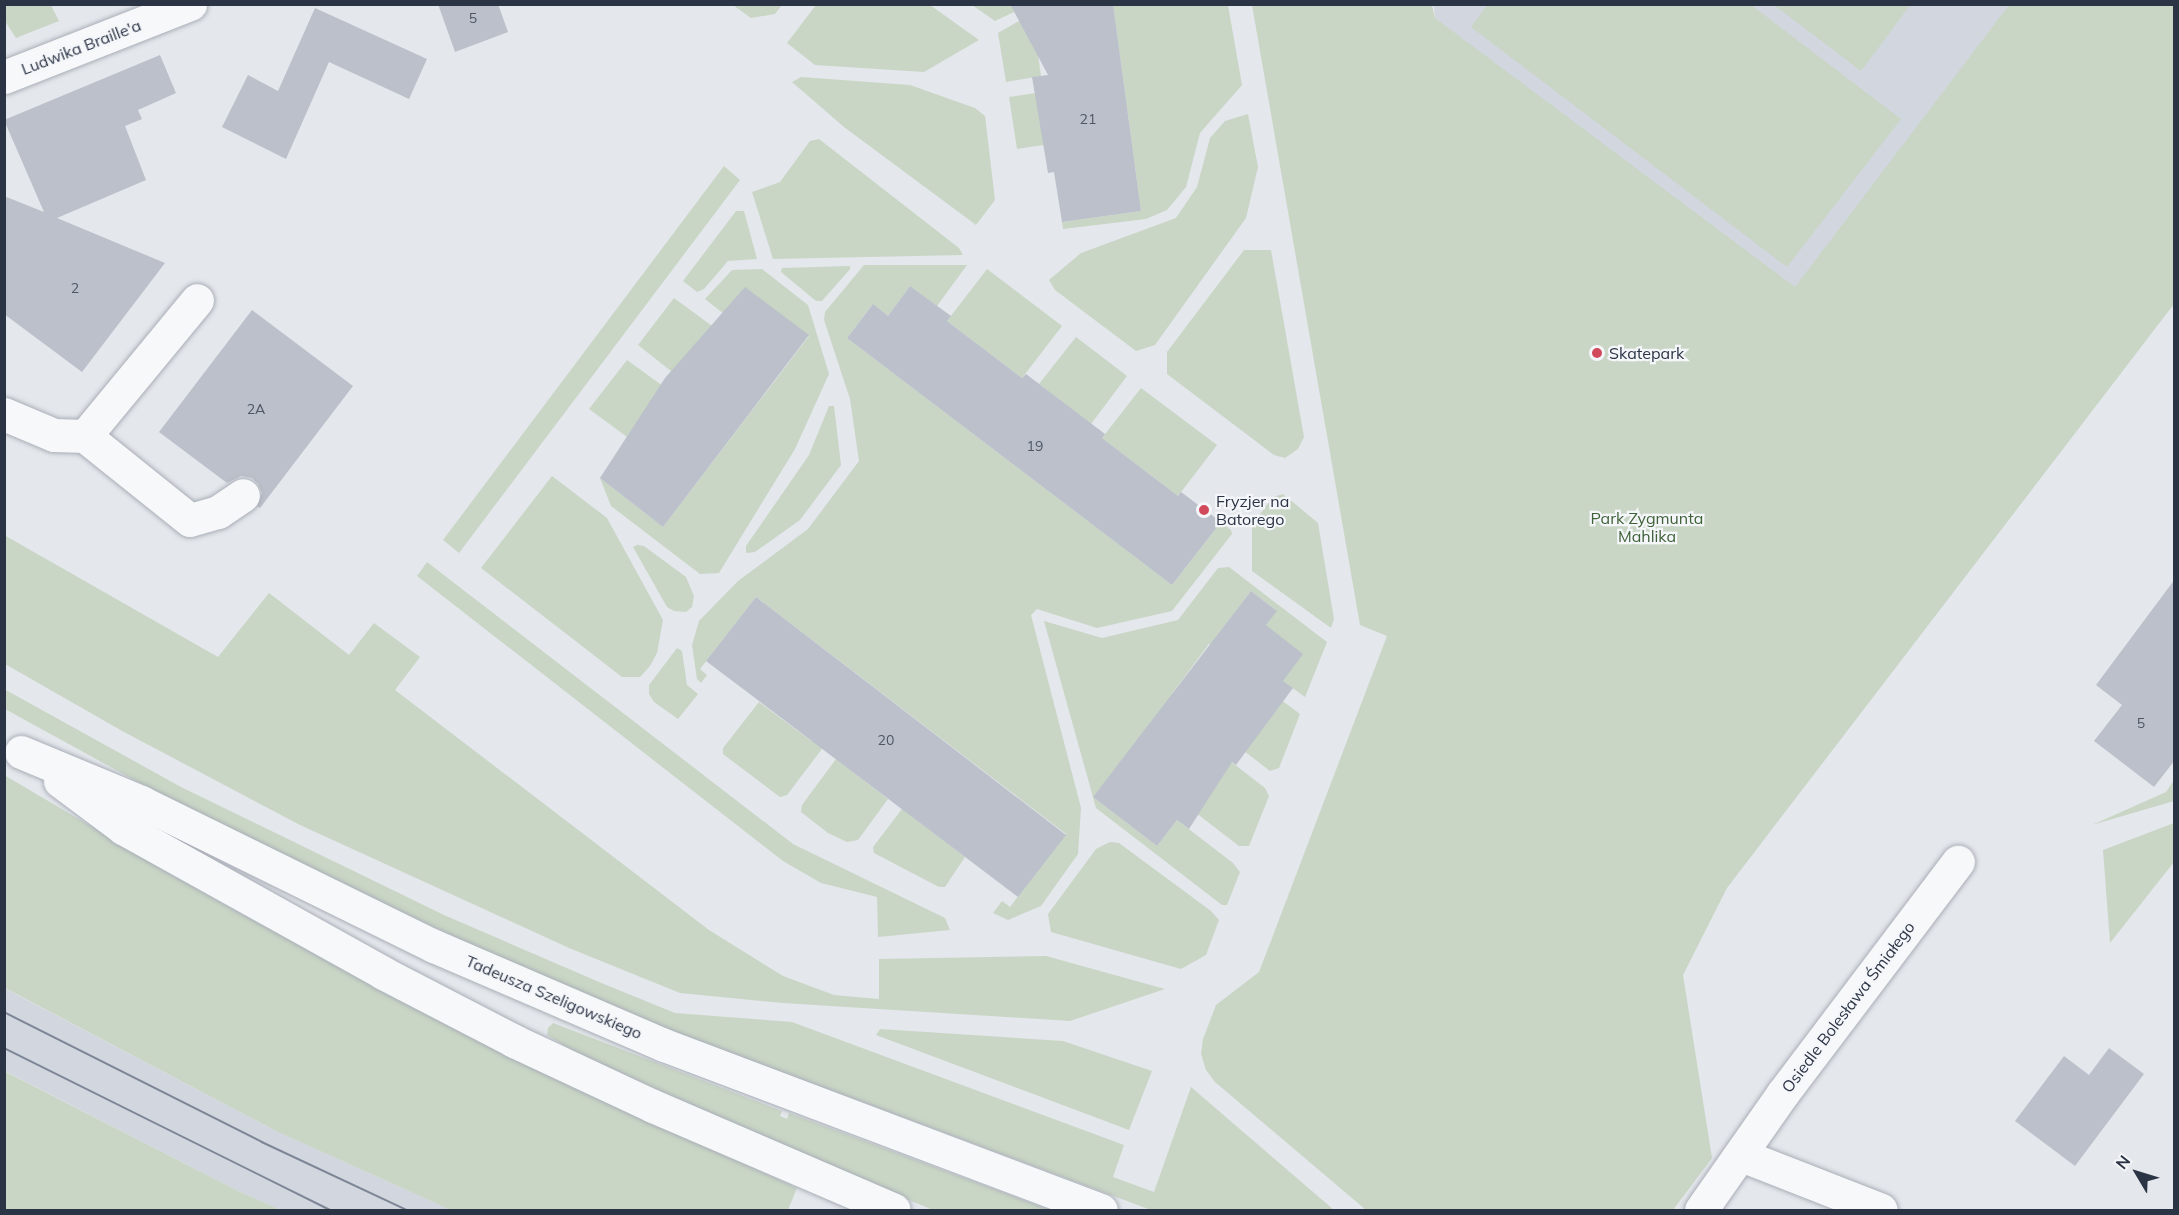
<!DOCTYPE html>
<html>
<head>
<meta charset="utf-8">
<style>
	body { margin:0 }
	#map { position:relative; width:2179px; height:1215px; overflow:hidden; background:#e4e7ec; font-family:Mulish,sans-serif }
	div>[style] { position:absolute }
	.built>* { inset:0; background:#d2d6de }
	.green>* { inset:0; background:#c9d6c5 }
	.building>* { inset:0; background:#bbc0ca }
	.roads { filter:drop-shadow(0 0 2px #a9aeb7) drop-shadow(0 0 2px #a9aeb7) }
	.minor>* { height:33px; margin:-16.5px; padding:0 16.5px; transform-origin:16.5px; border-radius:16.5px; background:#f7f8fa }
	.tram>* { height:1.5px; margin:-0.75px; padding:0 0.75px; transform-origin:0.75px; border-radius:0.75px; background:#7d8696 }
	.dots>* { width:16px; height:16px; translate:-50% -50%; box-sizing:border-box; border:3px solid #f4f6f9; border-radius:50% }
	span { translate:-50% -50%; white-space:nowrap; text-align:center; line-height:1.15; -webkit-text-stroke:4.5px #f4f6f9; paint-order:stroke }
	.number-label { font-size:14px; color:#4f5766 }
	.number-label span { -webkit-text-stroke-width:0 }
	.street-label { font-size:16px; color:#2b3445 }
	.poi-label { font-size:16px; color:#2b3445 }
	.left { translate:0 -50%; text-align:left }
	.park-label { font-size:16px; color:#3f6138 }
	.frame { position:absolute; inset:0; border:6px solid #2b3445; pointer-events:none }
	.north { position:absolute; left:2107px; top:1143px; width:60px; height:60px; -webkit-text-stroke:4px #f4f6f9; paint-order:stroke; rotate:308deg; font-size:16px; font-weight:700; line-height:24px; text-align:center; color:#2b3445 }
	.north::after { content:''; display:block; margin:auto; width:21px; height:27px; background:#2b3445; clip-path:polygon(50% 0,100% 100%,50% 72%,0 100%) }
</style>
</head>
<body>
<div id="map">
	<div class="built">
		<div style="clip-path:polygon(1434px 5px,2020px 5px,1797px 301px,1435px 18px)"></div>
		<div style="clip-path:polygon(4px 988px,278px 1132px,451px 1210px,281px 1210px,238px 1191px,5px 1071px)"></div>
	</div>
	<div class="green">
		<div style="clip-path:polygon(1488px 4px,1751px 5px,1901px 119px,1787px 267px,1471px 27px)"></div>
		<div style="clip-path:polygon(1911px 4px,1861px 71px,1774px 5px,1774px 4px)"></div>
		<div style="clip-path:polygon(4px 5px,51px 5px,59px 21px,16px 38px,5px 21px)"></div>
		<div style="clip-path:polygon(733px 5px,782px 5px,775px 14px,751px 18px)"></div>
		<div style="clip-path:polygon(816px 5px,930px 5px,979px 40px,924px 72px,815px 65px,787px 43px)"></div>
		<div style="clip-path:polygon(972px 5px,1019px 5px,1014px 12px,995px 21px)"></div>
		<div style="clip-path:polygon(1113px 5px,1228px 5px,1242px 85px,1200px 133px,1186px 187px,1167px 210px,1146px 219px,1063px 229px,1062px 222px,1141px 211px)"></div>
		<div style="clip-path:polygon(1252px 5px,1432px 5px,1435px 18px,1795px 287px,2009px 5px,2174px 5px,2174px 304px,1727px 888px,1683px 975px,1712px 1158px,1673px 1210px,1366px 1210px,1215px 1082px,1206px 1070px,1201px 1054px,1203px 1039px,1216px 1005px,1259px 972px,1387px 636px,1360px 625px)"></div>
		<div style="clip-path:polygon(1033px 19px,1041px 76px,1006px 82px,998px 33px,1019px 21px)"></div>
		<div style="clip-path:polygon(801px 77px,910px 85px,975px 108px,985px 116px,995px 200px,976px 225px,844px 127px,792px 82px)"></div>
		<div style="clip-path:polygon(1043px 92px,1050px 144px,1017px 149px,1009px 97px)"></div>
		<div style="clip-path:polygon(1248px 114px,1258px 167px,1246px 218px,1155px 345px,1136px 351px,1055px 290px,1049px 280px,1081px 253px,1176px 218px,1197px 187px,1210px 138px,1225px 121px)"></div>
		<div style="clip-path:polygon(819px 139px,959px 248px,963px 255px,773px 259px,752px 192px,780px 182px,810px 141px)"></div>
		<div style="clip-path:polygon(724px 166px,740px 180px,459px 553px,443px 540px)"></div>
		<div style="clip-path:polygon(736px 211px,744px 211px,757px 259px,728px 261px,704px 289px,697px 292px,683px 281px)"></div>
		<div style="clip-path:polygon(1244px 250px,1271px 250px,1304px 437px,1298px 449px,1285px 458px,1274px 455px,1167px 374px,1167px 352px)"></div>
		<div style="clip-path:polygon(864px 265px,967px 265px,937px 306px,910px 286px,888px 316px,872px 305px,847px 338px,1172px 585px,1221px 522px,1231px 530px,1232px 534px,1172px 611px,1097px 628px,1037px 609px,1031px 615px,1081px 808px,1078px 854px,1041px 906px,1008px 920px,993px 913px,1002px 901px,1010px 907px,1066px 834px,756px 597px,700px 669px,707px 675px,701px 683px,697px 679px,692px 645px,699px 621px,738px 581px,808px 529px,859px 461px,850px 399px,824px 320px,825px 312px)"></div>
		<div style="clip-path:polygon(850px 266px,850px 269px,822px 301px,816px 301px,781px 272px,782px 268px)"></div>
		<div style="clip-path:polygon(762px 269px,808px 305px,829px 374px,795px 449px,719px 573px,700px 574px,611px 506px,600px 478px,663px 527px,809px 336px,745px 288px,724px 314px,705px 299px,732px 270px)"></div>
		<div style="clip-path:polygon(987px 269px,1062px 326px,1022px 378px,947px 321px)"></div>
		<div style="clip-path:polygon(674px 298px,719px 331px,681px 379px,638px 345px)"></div>
		<div style="clip-path:polygon(1076px 337px,1127px 376px,1091px 424px,1039px 384px)"></div>
		<div style="clip-path:polygon(627px 360px,667px 389px,634px 442px,589px 409px)"></div>
		<div style="clip-path:polygon(1141px 388px,1217px 445px,1178px 496px,1102px 438px)"></div>
		<div style="clip-path:polygon(829px 406px,834px 406px,841px 465px,800px 520px,755px 552px,746px 553px,746px 546px,809px 455px)"></div>
		<div style="clip-path:polygon(552px 476px,607px 518px,663px 620px,657px 653px,650px 666px,640px 677px,622px 677px,481px 568px)"></div>
		<div style="clip-path:polygon(1283px 494px,1318px 523px,1334px 619px,1331px 628px,1252px 571px,1252px 525px,1273px 497px)"></div>
		<div style="clip-path:polygon(4px 535px,218px 657px,269px 593px,349px 655px,374px 623px,420px 657px,395px 690px,709px 930px,783px 976px,834px 995px,879px 999px,879px 959px,1046px 956px,1165px 989px,1070px 1021px,783px 1003px,680px 993px,569px 948px,300px 825px,124px 732px,5px 664px)"></div>
		<div style="clip-path:polygon(637px 545px,644px 546px,686px 577px,694px 596px,692px 607px,686px 612px,674px 611px,667px 607px,633px 547px)"></div>
		<div style="clip-path:polygon(427px 562px,793px 844px,945px 918px,950px 930px,878px 937px,877px 897px,821px 883px,783px 861px,417px 576px)"></div>
		<div style="clip-path:polygon(1229px 567px,1327px 642px,1305px 697px,1283px 681px,1266px 625px,1276px 610px,1251px 591px,1219px 633px,1214px 647px,1209px 644px,1171px 695px,1175px 699px,1093px 797px,1157px 846px,1177px 820px,1233px 863px,1240px 872px,1227px 905px,1222px 905px,1096px 808px,1044px 621px,1102px 638px,1178px 620px,1218px 568px)"></div>
		<div style="clip-path:polygon(677px 648px,682px 651px,687px 685px,698px 694px,678px 719px,654px 702px,649px 694px,649px 685px)"></div>
		<div style="clip-path:polygon(4px 689px,181px 787px,444px 915px,599px 982px,675px 1013px,792px 1022px,1124px 1145px,1113px 1177px,1154px 1192px,1191px 1087px,1334px 1210px,1151px 1210px,667px 1029px,529px 972px,207px 820px,5px 709px)"></div>
		<div style="clip-path:polygon(1273px 694px,1300px 714px,1279px 768px,1270px 771px,1235px 744px)"></div>
		<div style="clip-path:polygon(759px 702px,810px 740px,825px 745px,787px 795px,780px 797px,723px 754px,723px 748px)"></div>
		<div style="clip-path:polygon(1225px 757px,1265px 788px,1269px 796px,1249px 846px,1239px 846px,1187px 806px)"></div>
		<div style="clip-path:polygon(836px 759px,888px 799px,858px 840px,847px 842px,828px 833px,801px 812px,802px 805px)"></div>
		<div style="clip-path:polygon(4px 775px,218px 901px,404px 1001px,564px 1082px,797px 1188px,788px 1210px,451px 1210px,278px 1132px,5px 988px)"></div>
		<div style="clip-path:polygon(2174px 780px,2174px 801px,2092px 825px,2166px 792px)"></div>
		<div style="clip-path:polygon(905px 805px,914px 818px,965px 857px,945px 887px,939px 887px,874px 853px,873px 847px)"></div>
		<div style="clip-path:polygon(2174px 823px,2174px 862px,2110px 943px,2103px 850px)"></div>
		<div style="clip-path:polygon(1110px 842px,1119px 843px,1211px 911px,1219px 920px,1206px 955px,1181px 969px,1051px 932px,1048px 914px,1096px 849px)"></div>
		<div style="clip-path:polygon(553px 1023px,782px 1111px,780px 1116px,787px 1119px,789px 1113px,1050px 1210px,933px 1210px,801px 1155px,573px 1051px,547px 1035px,548px 1028px)"></div>
		<div style="clip-path:polygon(880px 1029px,1063px 1041px,1152px 1071px,1129px 1130px,876px 1035px)"></div>
		<div style="clip-path:polygon(4px 1071px,238px 1191px,281px 1210px,5px 1210px)"></div>
	</div>
	<div class="building">
		<div style="clip-path:polygon(438px 4px,498px 4px,508px 32px,455px 52px)"></div>
		<div style="clip-path:polygon(1010px 4px,1113px 4px,1141px 211px,1062px 222px,1054px 172px,1048px 173px,1032px 77px,1048px 75px)"></div>
		<div style="clip-path:polygon(315px 8px,427px 59px,409px 99px,329px 62px,286px 159px,222px 127px,248px 75px,278px 91px)"></div>
		<div style="clip-path:polygon(160px 55px,176px 93px,138px 110px,142px 119px,125px 126px,146px 180px,57px 218px,165px 263px,82px 372px,4px 314px,4px 196px,44px 212px,4px 120px)"></div>
		<div style="clip-path:polygon(910px 286px,951px 316px,947px 321px,1022px 378px,1026px 374px,1105px 434px,1102px 438px,1178px 496px,1181px 492px,1221px 522px,1172px 585px,847px 338px,873px 304px,888px 316px)"></div>
		<div style="clip-path:polygon(745px 287px,809px 335px,663px 527px,600px 478px,665px 378px)"></div>
		<div style="clip-path:polygon(252px 310px,353px 386px,260px 508px,257px 506px,262px 493px,258px 484px,252px 478px,241px 476px,227px 483px,159px 432px)"></div>
		<div style="clip-path:polygon(2175px 579px,2175px 760px,2154px 787px,2094px 741px,2122px 705px,2096px 685px)"></div>
		<div style="clip-path:polygon(1251px 591px,1277px 611px,1266px 625px,1303px 654px,1283px 681px,1293px 688px,1236px 765px,1232px 762px,1189px 829px,1177px 820px,1157px 846px,1093px 797px)"></div>
		<div style="clip-path:polygon(756px 597px,1066px 835px,1018px 897px,706px 661px)"></div>
		<div style="clip-path:polygon(2109px 1048px,2144px 1074px,2075px 1166px,2015px 1121px,2064px 1056px,2089px 1075px)"></div>
	</div>
	<div class="roads">
		<div class="minor">
			<div style="left:4px;top:77px;width:200px;rotate:-21.4deg"></div>
			<div style="left:4px;top:414px;width:54px;rotate:22.8deg"></div>
			<div style="left:54px;top:435px;width:31px;rotate:2deg"></div>
			<div style="left:85px;top:436px;width:176px;rotate:-50.5deg"></div>
			<div style="left:85px;top:436px;width:134px;rotate:38.7deg"></div>
			<div style="left:190px;top:520px;width:29px;rotate:-16deg"></div>
			<div style="left:218px;top:512px;width:30px;rotate:-34deg"></div>
			<div style="left:21px;top:752px;width:130px;rotate:22.6deg"></div>
			<div style="left:141px;top:802px;width:326px;rotate:26.2deg"></div>
			<div style="left:434px;top:946px;width:250px;rotate:23.3deg"></div>
			<div style="left:664px;top:1045px;width:467px;rotate:20.7deg"></div>
			<div style="left:60px;top:781px;width:79px;rotate:36.7deg"></div>
			<div style="left:123px;top:828px;width:298px;rotate:29.1deg"></div>
			<div style="left:383px;top:973px;width:148px;rotate:27.4deg"></div>
			<div style="left:514px;top:1041px;width:153px;rotate:25.1deg"></div>
			<div style="left:653px;top:1106px;width:262px;rotate:23.3deg"></div>
			<div style="left:1741px;top:1155px;width:150px;rotate:21.4deg"></div>
			<div style="left:1701px;top:1210px;width:143px;rotate:-55deg"></div>
			<div style="left:1783px;top:1093px;width:290px;rotate:-52.9deg"></div>
		</div>
	</div>
	<div class="tram">
		<div style="left:4px;top:1012px;width:289px;rotate:26.7deg"></div>
		<div style="left:262px;top:1142px;width:160px;rotate:25.1deg"></div>
		<div style="left:4px;top:1048px;width:365px;rotate:26.4deg"></div>
	</div>
	<div class="dots">
		<div style="left:1597px;top:353px;background:#d1495b"></div>
		<div style="left:1204px;top:510px;background:#d1495b"></div>
	</div>
	<div class="number-label">
		<span style="left:473px;top:18px">5</span>
		<span style="left:1088px;top:119px">21</span>
		<span style="left:75px;top:288px">2</span>
		<span style="left:256px;top:409px">2A</span>
		<span style="left:1035px;top:446px">19</span>
		<span style="left:2141px;top:723px">5</span>
		<span style="left:886px;top:740px">20</span>
	</div>
	<div class="street-label">
		<span style="left:81px;top:47px;rotate:-21deg">Ludwika Braille'a</span>
		<span style="left:554px;top:997px;rotate:23deg">Tadeusza Szeligowskiego</span>
		<span style="left:1848px;top:1007px;rotate:-53deg">Osiedle Bolesława Śmiałego</span>
	</div>
	<div class="poi-label">
		<span class="left" style="left:1609px;top:353px">Skatepark</span>
		<span class="left" style="left:1216px;top:510px">Fryzjer na<br>Batorego</span>
	</div>
	<div class="park-label">
		<span style="left:1647px;top:527px">Park Zygmunta<br>Mahlika</span>
	</div>
	<div class="frame"></div>
	<div class="north">N</div>
</div>
</body>
</html>
